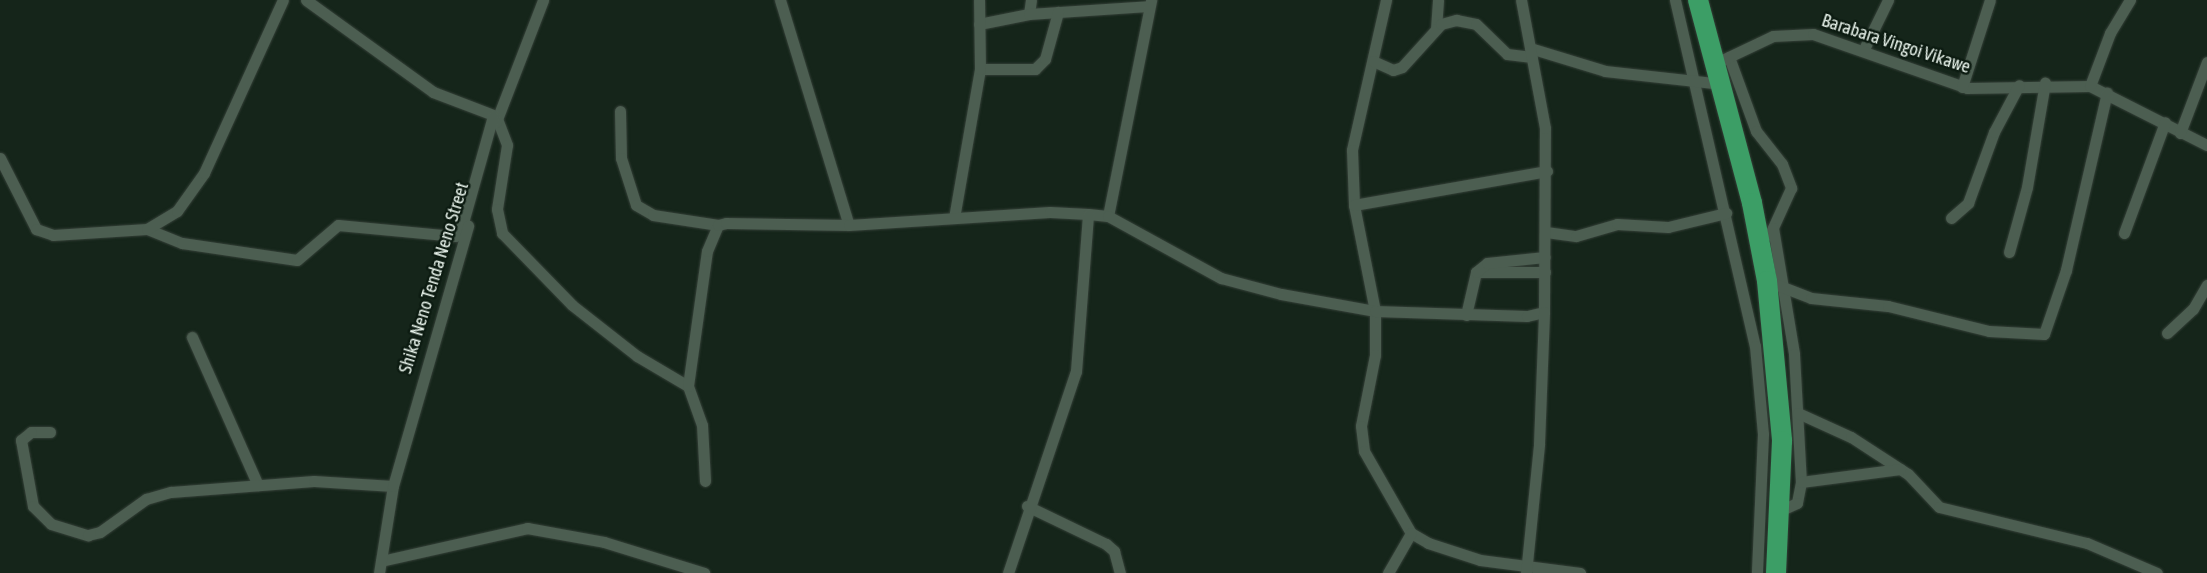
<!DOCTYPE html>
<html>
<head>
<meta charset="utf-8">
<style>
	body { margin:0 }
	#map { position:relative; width:2207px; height:573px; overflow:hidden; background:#15251a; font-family:"Asap Condensed",sans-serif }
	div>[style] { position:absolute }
	.roads { filter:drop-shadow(0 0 1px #354038) drop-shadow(0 0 1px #354038) }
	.street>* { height:11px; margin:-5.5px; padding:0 5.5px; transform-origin:5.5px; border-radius:5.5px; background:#4c5e51 }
	.highway>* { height:20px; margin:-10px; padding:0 10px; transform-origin:10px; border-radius:10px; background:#3c9e66 }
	span { translate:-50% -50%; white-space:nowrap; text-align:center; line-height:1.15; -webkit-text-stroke:5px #0c1b11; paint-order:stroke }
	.street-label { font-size:18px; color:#e8f3eb }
</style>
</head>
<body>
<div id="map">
	<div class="roads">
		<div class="street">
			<div style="left:306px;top:0;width:157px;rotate:35.9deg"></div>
			<div style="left:433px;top:92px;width:67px;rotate:20.9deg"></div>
			<div style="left:496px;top:116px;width:31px;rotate:69deg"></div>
			<div style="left:507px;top:145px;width:65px;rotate:98.9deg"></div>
			<div style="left:497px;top:209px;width:25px;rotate:78deg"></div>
			<div style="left:502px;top:233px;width:100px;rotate:45.8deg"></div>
			<div style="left:572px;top:305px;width:83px;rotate:38.1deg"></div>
			<div style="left:637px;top:356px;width:59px;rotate:30.5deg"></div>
			<div style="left:688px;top:386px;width:41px;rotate:70.3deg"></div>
			<div style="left:702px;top:425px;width:56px;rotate:86.9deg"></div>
			<div style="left:780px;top:0;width:235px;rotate:73deg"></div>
			<div style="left:1386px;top:0;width:154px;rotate:102.8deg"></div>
			<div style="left:1352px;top:150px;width:55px;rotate:87.9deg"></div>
			<div style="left:1354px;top:205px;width:108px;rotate:78.8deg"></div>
			<div style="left:1375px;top:311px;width:44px;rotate:90deg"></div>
			<div style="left:1375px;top:355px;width:72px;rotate:101.2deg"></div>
			<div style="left:1361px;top:426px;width:25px;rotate:83deg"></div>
			<div style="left:1364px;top:451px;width:95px;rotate:60.2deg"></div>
			<div style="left:1411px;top:533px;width:20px;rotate:30deg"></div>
			<div style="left:1428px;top:543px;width:55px;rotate:18.1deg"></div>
			<div style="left:1480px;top:560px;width:101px;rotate:7.4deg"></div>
			<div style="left:1675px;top:0;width:355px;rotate:77deg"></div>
			<div style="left:1755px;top:346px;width:88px;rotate:84.8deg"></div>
			<div style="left:1763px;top:434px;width:139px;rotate:92.5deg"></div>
			<div style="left:1029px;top:14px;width:14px;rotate:-82deg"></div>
			<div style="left:979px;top:24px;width:51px;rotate:-11.3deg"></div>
			<div style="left:1029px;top:14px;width:119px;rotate:-3.8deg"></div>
			<div style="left:1436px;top:29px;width:29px;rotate:-86deg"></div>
			<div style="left:1530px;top:48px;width:78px;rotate:17deg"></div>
			<div style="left:1605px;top:71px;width:118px;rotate:6.3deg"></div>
			<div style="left:1864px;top:49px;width:55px;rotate:-63.9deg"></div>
			<div style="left:1729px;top:57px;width:79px;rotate:70deg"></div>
			<div style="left:1756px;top:131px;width:42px;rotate:51.8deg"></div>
			<div style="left:1782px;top:164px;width:26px;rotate:69deg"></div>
			<div style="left:1791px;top:188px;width:51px;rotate:114.5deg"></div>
			<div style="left:1373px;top:61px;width:22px;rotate:24deg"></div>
			<div style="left:1393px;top:70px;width:9px;rotate:-18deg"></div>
			<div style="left:1402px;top:67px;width:58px;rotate:-47.8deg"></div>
			<div style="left:1441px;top:24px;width:16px;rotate:-15deg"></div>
			<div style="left:1456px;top:20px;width:20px;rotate:11deg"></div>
			<div style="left:1476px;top:24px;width:43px;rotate:44.1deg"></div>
			<div style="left:1507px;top:54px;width:25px;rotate:7deg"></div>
			<div style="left:1716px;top:63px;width:63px;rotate:-25.3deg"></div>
			<div style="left:1773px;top:36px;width:40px;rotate:-2.9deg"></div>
			<div style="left:1813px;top:34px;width:163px;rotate:19.3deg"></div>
			<div style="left:1967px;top:88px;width:123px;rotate:-0.9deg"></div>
			<div style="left:2090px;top:86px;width:131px;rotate:26.8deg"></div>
			<div style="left:980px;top:69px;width:55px"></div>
			<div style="left:1035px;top:69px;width:14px;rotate:-45deg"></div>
			<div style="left:1045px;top:59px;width:49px;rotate:-74.5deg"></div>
			<div style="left:2090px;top:86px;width:57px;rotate:-69.3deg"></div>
			<div style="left:2110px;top:33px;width:39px;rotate:-59deg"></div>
			<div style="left:1962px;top:87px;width:91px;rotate:-72.2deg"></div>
			<div style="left:620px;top:111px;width:47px;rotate:88.8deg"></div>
			<div style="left:621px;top:158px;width:49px;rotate:72.3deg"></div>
			<div style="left:636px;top:205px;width:20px;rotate:30deg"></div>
			<div style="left:653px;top:215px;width:66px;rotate:8.7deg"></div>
			<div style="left:496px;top:122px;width:131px;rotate:-68.9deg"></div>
			<div style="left:2180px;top:133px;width:76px;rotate:-69.2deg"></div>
			<div style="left:0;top:158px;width:80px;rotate:63.1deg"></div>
			<div style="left:36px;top:229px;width:18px;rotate:19deg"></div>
			<div style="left:53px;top:235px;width:94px;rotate:-3.7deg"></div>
			<div style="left:147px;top:229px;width:38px;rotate:22deg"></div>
			<div style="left:182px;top:243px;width:116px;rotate:8.4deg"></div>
			<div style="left:297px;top:260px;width:54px;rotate:-40.5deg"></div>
			<div style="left:338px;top:225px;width:118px;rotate:5.4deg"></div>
			<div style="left:455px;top:236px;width:19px;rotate:-62deg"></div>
			<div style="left:464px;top:219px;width:107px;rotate:-74.3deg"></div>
			<div style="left:1354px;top:205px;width:196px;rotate:-10deg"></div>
			<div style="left:1108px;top:216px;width:220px;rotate:-78.7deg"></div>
			<div style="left:954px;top:218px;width:151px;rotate:-80.1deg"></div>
			<div style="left:980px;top:69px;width:69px;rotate:-90.8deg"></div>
			<div style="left:1951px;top:218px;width:23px;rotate:-41deg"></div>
			<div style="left:1968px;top:203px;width:76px;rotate:-69.9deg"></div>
			<div style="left:1994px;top:132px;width:53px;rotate:-62deg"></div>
			<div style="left:1773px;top:228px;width:128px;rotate:80.5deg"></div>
			<div style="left:1794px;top:354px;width:128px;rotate:86.9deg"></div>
			<div style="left:1801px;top:482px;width:21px;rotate:101deg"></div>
			<div style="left:1797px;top:503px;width:17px;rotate:156deg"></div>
			<div style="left:147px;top:229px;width:35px;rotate:-31deg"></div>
			<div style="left:177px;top:211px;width:47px;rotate:-54.6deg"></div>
			<div style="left:204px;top:173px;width:190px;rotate:-65.5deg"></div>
			<div style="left:1546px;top:232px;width:30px;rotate:8deg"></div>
			<div style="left:1576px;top:236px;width:43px;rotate:-16.3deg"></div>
			<div style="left:1617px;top:224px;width:51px;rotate:3.4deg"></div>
			<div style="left:1668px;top:227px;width:60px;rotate:-13.6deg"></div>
			<div style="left:2124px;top:233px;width:118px;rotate:-69.7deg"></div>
			<div style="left:2009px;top:252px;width:67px;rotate:-74.5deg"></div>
			<div style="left:2027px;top:187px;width:106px;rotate:-80.2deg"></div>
			<div style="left:1476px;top:272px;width:69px"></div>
			<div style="left:1767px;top:281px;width:47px;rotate:21.1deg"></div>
			<div style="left:1811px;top:298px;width:77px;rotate:5.9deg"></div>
			<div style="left:1888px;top:306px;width:104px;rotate:13.9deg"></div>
			<div style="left:1989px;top:331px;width:55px;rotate:3.1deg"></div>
			<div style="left:2044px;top:334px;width:68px;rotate:-71deg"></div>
			<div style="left:2066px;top:270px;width:182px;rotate:-77deg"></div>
			<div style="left:1466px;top:315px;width:44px;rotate:-76.9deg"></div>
			<div style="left:1476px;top:272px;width:14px;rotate:-39deg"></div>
			<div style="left:1487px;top:263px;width:58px;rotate:-5.9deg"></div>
			<div style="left:2167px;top:333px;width:35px;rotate:-43deg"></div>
			<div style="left:2193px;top:309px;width:28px;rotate:-60deg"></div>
			<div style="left:192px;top:337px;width:162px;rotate:66deg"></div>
			<div style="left:688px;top:386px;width:136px;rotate:-82deg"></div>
			<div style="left:707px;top:251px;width:28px;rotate:-67deg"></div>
			<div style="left:718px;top:225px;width:8px;rotate:-14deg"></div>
			<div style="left:726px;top:223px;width:123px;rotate:0.9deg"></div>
			<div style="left:849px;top:225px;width:201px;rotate:-3.7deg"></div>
			<div style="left:1050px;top:212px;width:38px;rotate:3deg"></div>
			<div style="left:1088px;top:214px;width:20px;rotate:6deg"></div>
			<div style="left:1108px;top:216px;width:129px;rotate:28.8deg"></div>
			<div style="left:1221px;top:278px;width:62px;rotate:14.9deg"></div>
			<div style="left:1281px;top:294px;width:96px;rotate:10.3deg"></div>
			<div style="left:1375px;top:311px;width:152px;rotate:1.9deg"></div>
			<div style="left:1527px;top:316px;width:17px;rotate:-13deg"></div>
			<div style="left:1544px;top:312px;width:184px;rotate:-89.7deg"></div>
			<div style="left:1545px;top:128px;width:130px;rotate:-100.6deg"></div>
			<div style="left:1798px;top:413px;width:58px;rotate:24.4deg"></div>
			<div style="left:1851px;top:437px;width:68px;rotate:33deg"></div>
			<div style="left:1908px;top:474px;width:45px;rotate:46.8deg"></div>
			<div style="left:1939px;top:507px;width:152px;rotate:13.7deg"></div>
			<div style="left:2087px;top:543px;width:76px;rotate:23.2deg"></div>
			<div style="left:50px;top:432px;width:19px;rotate:180deg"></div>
			<div style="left:31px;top:432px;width:13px;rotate:141deg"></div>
			<div style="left:21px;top:440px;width:67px;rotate:79.7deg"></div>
			<div style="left:33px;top:506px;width:25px;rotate:45deg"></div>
			<div style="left:51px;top:524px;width:39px;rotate:17deg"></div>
			<div style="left:88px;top:535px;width:12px;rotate:-14deg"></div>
			<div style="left:100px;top:532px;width:57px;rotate:-35.7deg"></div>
			<div style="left:146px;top:499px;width:26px;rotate:-16deg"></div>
			<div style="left:171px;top:492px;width:143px;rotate:-4.4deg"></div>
			<div style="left:314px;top:481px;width:79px;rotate:3.6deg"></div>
			<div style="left:1801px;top:482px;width:100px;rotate:-7.5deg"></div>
			<div style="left:1027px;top:506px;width:88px;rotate:25.7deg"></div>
			<div style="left:1106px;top:544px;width:11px;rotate:41deg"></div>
			<div style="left:1114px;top:551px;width:23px;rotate:75deg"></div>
			<div style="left:381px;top:561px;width:150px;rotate:-12.7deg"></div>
			<div style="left:527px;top:528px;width:78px;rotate:10.3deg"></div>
			<div style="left:604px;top:542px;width:105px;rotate:17.2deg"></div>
			<div style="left:379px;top:573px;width:88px;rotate:-80.9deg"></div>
			<div style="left:393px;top:486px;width:271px;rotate:-73.9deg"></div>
			<div style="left:1008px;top:573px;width:213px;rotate:-71.4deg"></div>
			<div style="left:1076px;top:371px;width:157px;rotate:-85.6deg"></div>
			<div style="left:1388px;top:573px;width:46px;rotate:-60.1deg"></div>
			<div style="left:1526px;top:573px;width:130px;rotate:-84.2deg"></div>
			<div style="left:1539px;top:444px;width:132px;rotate:-87.8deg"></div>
		</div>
		<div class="highway">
			<div style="left:1698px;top:0;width:210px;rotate:75.1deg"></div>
			<div style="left:1752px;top:203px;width:79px;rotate:79.1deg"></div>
			<div style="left:1767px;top:281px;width:161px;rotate:84.6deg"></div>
			<div style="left:1782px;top:441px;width:132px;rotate:92.6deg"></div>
		</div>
	</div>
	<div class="street-label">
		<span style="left:1896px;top:44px;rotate:18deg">Barabara Vingoi Vikawe</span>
		<span style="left:434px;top:278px;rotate:-73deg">Shika Neno Tenda Neno Street</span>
	</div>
</div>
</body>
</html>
